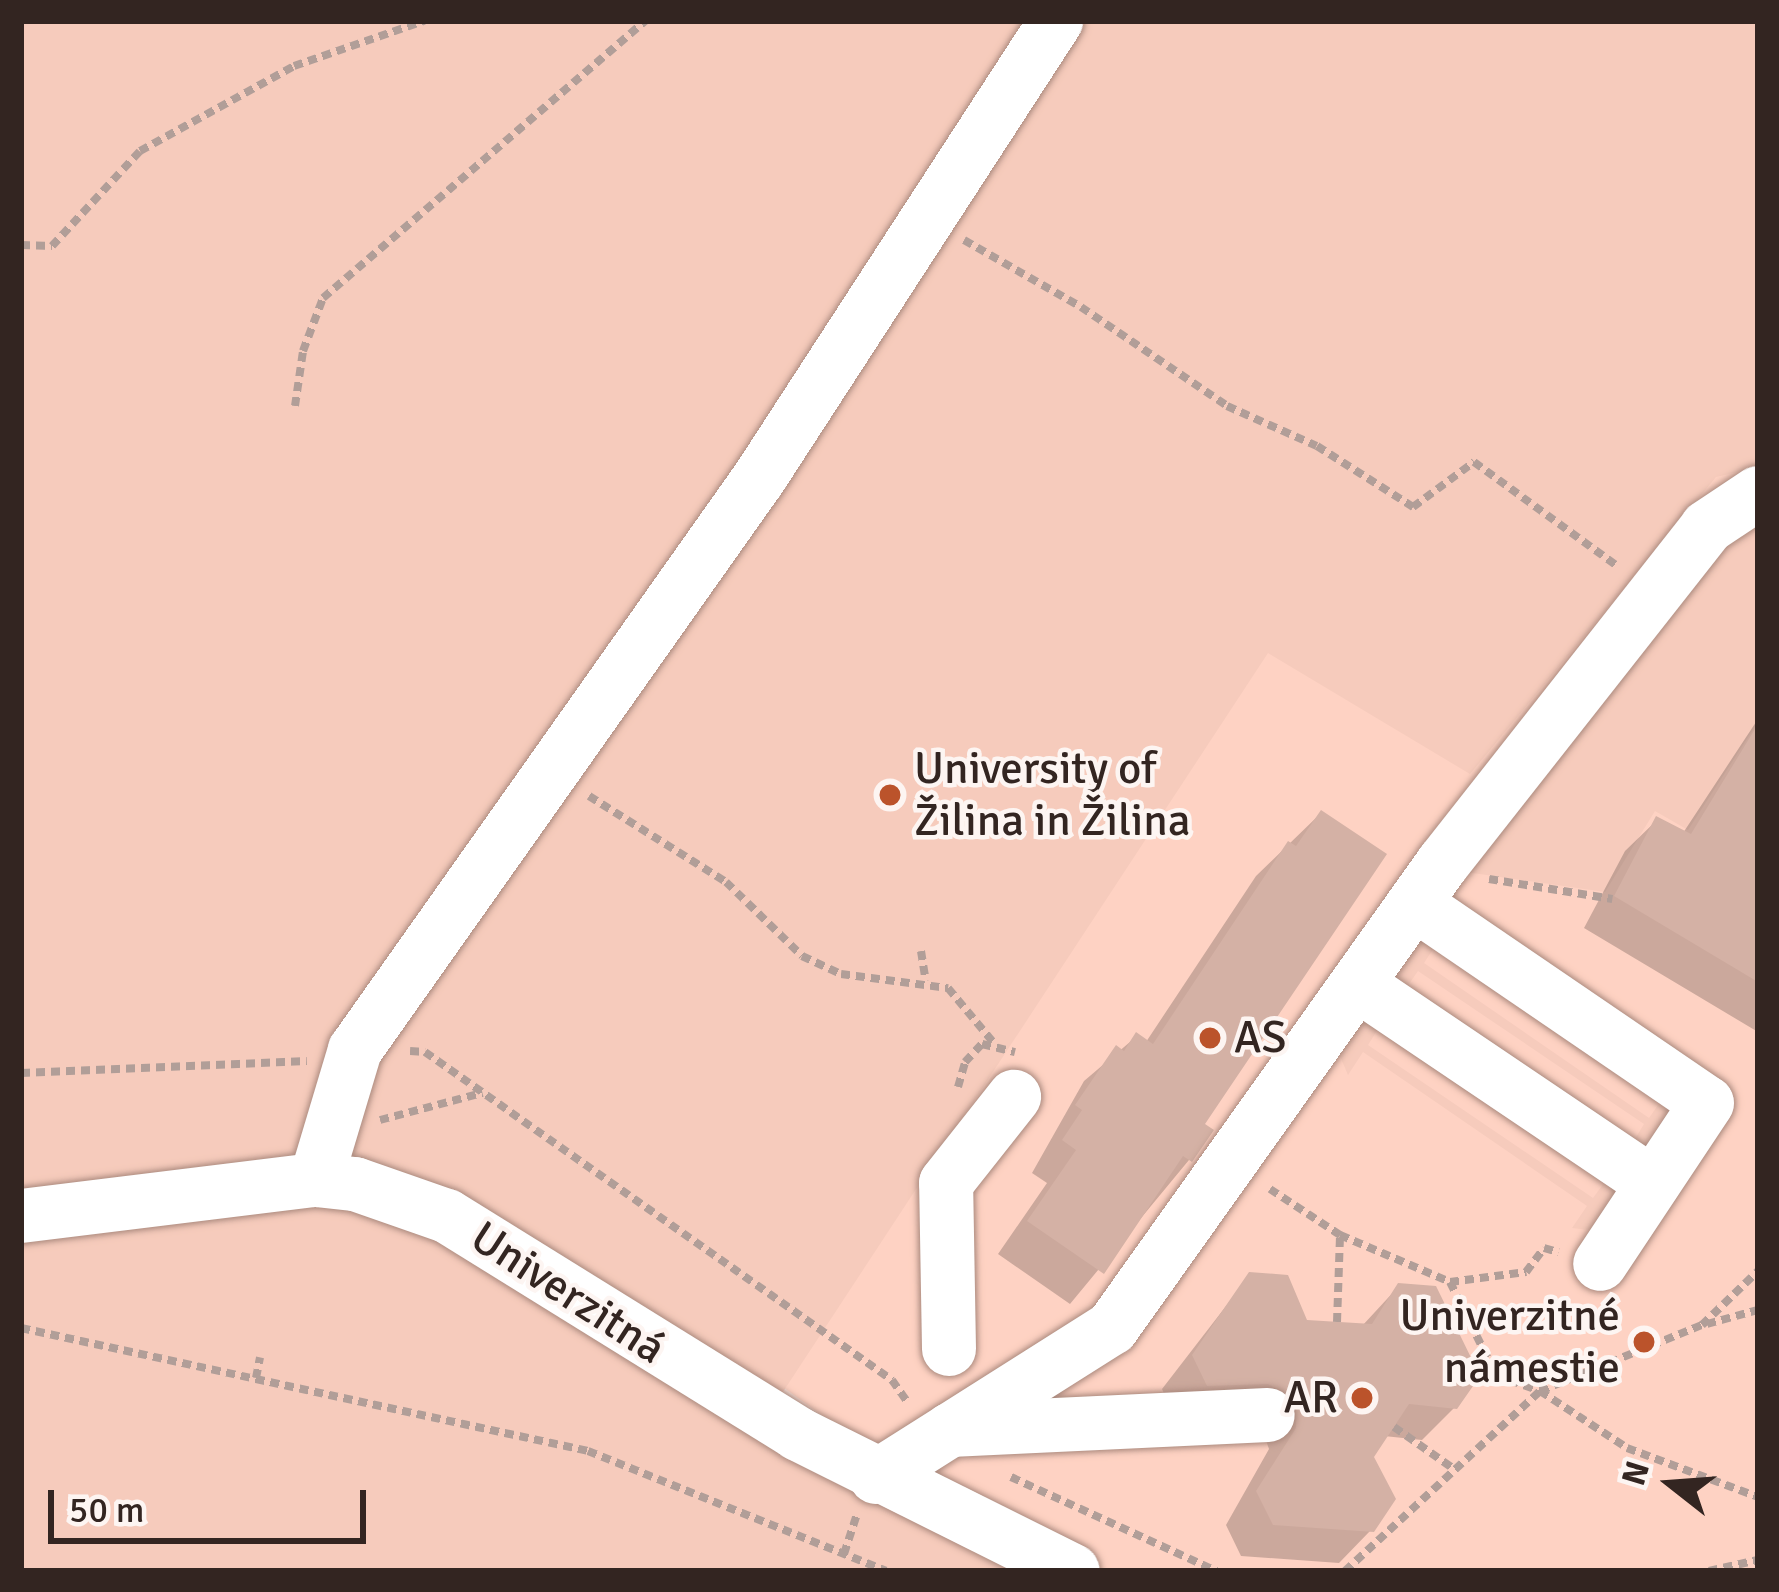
<!DOCTYPE html>
<html>
<head>
<meta charset="utf-8">
<style>
	body { margin:0 }
	#map { position:relative; width:1779px; height:1592px; overflow:hidden; background:#fae4dd; font-family:Signika,sans-serif }
	div>[style] { position:absolute }
	.built>* { inset:0; background:#fed2c3 }
	.green>* { inset:0; background:#f6cbbc }
	.shadow>* { inset:0; background:#0003 }
	.building>* { inset:0; background:#d4b1a5 }
	.path>* { height:8px; margin-top:-4px; transform-origin:0; background:repeating-linear-gradient(90deg,#b19e98 0 9px,transparent 0 15px) }
	.roads { filter:drop-shadow(0 0 3px #ab8a7e) drop-shadow(0 0 3px #ab8a7e) }
	.minor>* { height:54px; margin:-27px; padding:0 27px; transform-origin:27px; border-radius:27px; background:#fff }
	.dots>* { width:33px; height:33px; translate:-50% -50%; box-sizing:border-box; border:6px solid #fdf5f2; border-radius:50% }
	span { translate:-50% -50%; white-space:nowrap; text-align:center; line-height:1.15; -webkit-text-stroke:9px #fdf5f2; paint-order:stroke }
	.poi-label { font-size:45px; color:#332521 }
	.left { translate:0 -50%; text-align:left }
	.right { translate:-100% -50%; text-align:right }
	.street-label { font-size:45px; color:#332521 }
	.frame { position:absolute; inset:0; border:24px solid #332521; pointer-events:none }
	.north { position:absolute; left:1611px; top:1424px; width:120px; height:120px; -webkit-text-stroke:9px #fdf5f2; paint-order:stroke; rotate:287deg; font-size:33px; font-weight:700; line-height:48px; text-align:center; color:#332521 }
	.north::after { content:''; display:block; margin:auto; width:42px; height:54px; background:#332521; clip-path:polygon(50% 0,100% 100%,50% 72%,0 100%) }
	.scale { position:absolute; left:48px; top:1490px; width:318px; height:54px; box-sizing:border-box; border:6px solid #332521; border-top:0; padding-left:15px; font-size:36px; line-height:42px; white-space:nowrap; color:#332521; -webkit-text-stroke:9px #fdf5f2; paint-order:stroke }
</style>
</head>
<body>
<div id="map">
	<div class="built">
		<div style="clip-path:polygon(21px 21px,1758px 281px,1758px 1571px,1096px 1571px,917px 1484px,711px 1335px)"></div>
	</div>
	<div class="green">
		<div style="clip-path:polygon(21px 21px,1758px 21px,1758px 467px,1716px 477px,1470px 774px,1268px 653px,775px 1404px,1069px 1571px,21px 1571px)"></div>
		<div style="clip-path:polygon(1758px 513px,1758px 722px,1688px 830px,1655px 811px,1605px 892px,1466px 872px,1712px 548px)"></div>
		<div style="clip-path:polygon(1414px 939px,1439px 940px,1424px 963px,1649px 1118px,1665px 1095px,1674px 1116px,1646px 1151px,1629px 1149px,1644px 1124px,1418px 971px,1402px 994px,1392px 981px)"></div>
		<div style="clip-path:polygon(1368px 1018px,1383px 1021px,1368px 1045px,1593px 1198px,1610px 1175px,1619px 1203px,1598px 1231px,1572px 1228px,1587px 1206px,1363px 1052px,1348px 1075px,1337px 1049px,1343px 1033px)"></div>
	</div>
	<div class="shadow">
		<div style="clip-path:polygon(1758px 719px,1758px 1032px,1584px 928px,1625px 851px,1657px 820px,1683px 833px)"></div>
		<div style="clip-path:polygon(1321px 813px,1189px 1160px,1070px 1304px,998px 1254px,1047px 1183px,1032px 1173px,1084px 1081px,1137px 1036px,1146px 1042px,1256px 876px)"></div>
		<div style="clip-path:polygon(1250px 1275px,1305px 1322px,1362px 1326px,1399px 1286px,1455px 1407px,1422px 1440px,1384px 1436px,1370px 1457px,1371px 1530px,1339px 1563px,1241px 1556px,1226px 1525px,1269px 1449px,1262px 1429px,1175px 1417px,1162px 1389px)"></div>
	</div>
	<div class="building">
		<div style="clip-path:polygon(1758px 724px,1758px 982px,1614px 896px,1656px 816px,1691px 834px)"></div>
		<div style="clip-path:polygon(1321px 810px,1387px 854px,1205px 1124px,1214px 1130px,1192px 1162px,1183px 1156px,1104px 1274px,1027px 1221px,1076px 1150px,1062px 1140px,1082px 1110px,1075px 1105px,1116px 1045px,1124px 1051px,1136px 1032px,1153px 1044px,1288px 841px,1296px 846px)"></div>
		<div style="clip-path:polygon(1249px 1272px,1288px 1275px,1307px 1320px,1372px 1324px,1398px 1283px,1436px 1286px,1480px 1376px,1457px 1409px,1409px 1404px,1374px 1457px,1396px 1499px,1374px 1532px,1273px 1525px,1256px 1491px,1296px 1428px,1295px 1399px,1268px 1384px,1207px 1386px,1192px 1355px)"></div>
	</div>
	<div class="path">
		<div style="left:964px;top:240px;width:135px;rotate:29.8deg"></div>
		<div style="left:1081px;top:307px;width:176px;rotate:34.1deg"></div>
		<div style="left:1227px;top:406px;width:98px;rotate:24deg"></div>
		<div style="left:1317px;top:446px;width:114px;rotate:32.4deg"></div>
		<div style="left:1413px;top:507px;width:76px;rotate:-36.4deg"></div>
		<div style="left:1474px;top:462px;width:177px;rotate:36deg"></div>
		<div style="left:21px;top:245px;width:31px;rotate:2deg"></div>
		<div style="left:52px;top:246px;width:129px;rotate:-47.2deg"></div>
		<div style="left:140px;top:151px;width:176px;rotate:-28.9deg"></div>
		<div style="left:294px;top:66px;width:138px;rotate:-19.1deg"></div>
		<div style="left:295px;top:406px;width:56px;rotate:-81.7deg"></div>
		<div style="left:303px;top:351px;width:57px;rotate:-69.3deg"></div>
		<div style="left:323px;top:298px;width:425px;rotate:-40.7deg"></div>
		<div style="left:589px;top:796px;width:162px;rotate:32.1deg"></div>
		<div style="left:726px;top:882px;width:106px;rotate:44.2deg"></div>
		<div style="left:802px;top:956px;width:43px;rotate:24.8deg"></div>
		<div style="left:841px;top:974px;width:108px;rotate:7.5deg"></div>
		<div style="left:948px;top:988px;width:70px;rotate:50.2deg"></div>
		<div style="left:1489px;top:879px;width:125px;rotate:9.2deg"></div>
		<div style="left:921px;top:951px;width:30px;rotate:81deg"></div>
		<div style="left:410px;top:1051px;width:15px;rotate:4deg"></div>
		<div style="left:425px;top:1052px;width:571px;rotate:35.08deg"></div>
		<div style="left:892px;top:1380px;width:29px;rotate:55deg"></div>
		<div style="left:21px;top:1073px;width:286px;rotate:-2.4deg"></div>
		<div style="left:958px;top:1087px;width:26px;rotate:-74deg"></div>
		<div style="left:965px;top:1062px;width:25px;rotate:-47deg"></div>
		<div style="left:982px;top:1044px;width:34px;rotate:14deg"></div>
		<div style="left:380px;top:1120px;width:106px;rotate:-14.8deg"></div>
		<div style="left:1270px;top:1189px;width:84px;rotate:33.3deg"></div>
		<div style="left:1340px;top:1235px;width:120px;rotate:23.1deg"></div>
		<div style="left:1450px;top:1282px;width:104px;rotate:63.7deg"></div>
		<div style="left:1496px;top:1375px;width:47px;rotate:20deg"></div>
		<div style="left:1540px;top:1391px;width:104px;rotate:33.2deg"></div>
		<div style="left:1627px;top:1448px;width:140px;rotate:20.5deg"></div>
		<div style="left:1450px;top:1282px;width:77px;rotate:-7.5deg"></div>
		<div style="left:1526px;top:1272px;width:30px;rotate:-53deg"></div>
		<div style="left:1544px;top:1248px;width:15px;rotate:16deg"></div>
		<div style="left:1337px;top:1322px;width:87px;rotate:-88deg"></div>
		<div style="left:1707px;top:1324px;width:53px;rotate:-15.4deg"></div>
		<div style="left:21px;top:1328px;width:580px;rotate:12.24deg"></div>
		<div style="left:588px;top:1451px;width:321px;rotate:21.9deg"></div>
		<div style="left:256px;top:1378px;width:21px;rotate:-79deg"></div>
		<div style="left:1394px;top:1427px;width:73px;rotate:35deg"></div>
		<div style="left:1011px;top:1477px;width:226px;rotate:24.6deg"></div>
		<div style="left:844px;top:1554px;width:40px;rotate:-72deg"></div>
		<div style="left:1345px;top:1571px;width:265px;rotate:-42.7deg"></div>
		<div style="left:1540px;top:1391px;width:175px;rotate:-22.2deg"></div>
		<div style="left:1702px;top:1325px;width:78px;rotate:-44deg"></div>
		<div style="left:1709px;top:1571px;width:50px;rotate:-12.7deg"></div>
	</div>
	<div class="roads">
		<div class="minor">
			<div style="left:1415px;top:904px;width:353px;rotate:34.3deg"></div>
			<div style="left:1707px;top:1103px;width:193px;rotate:123.6deg"></div>
			<div style="left:1357px;top:984px;width:357px;rotate:34deg"></div>
			<div style="left:316px;top:1180px;width:136px;rotate:-73.3deg"></div>
			<div style="left:355px;top:1050px;width:702px;rotate:-54.75deg"></div>
			<div style="left:760px;top:477px;width:544px;rotate:-57.01deg"></div>
			<div style="left:21px;top:1216px;width:297px;rotate:-7deg"></div>
			<div style="left:316px;top:1180px;width:39px;rotate:6deg"></div>
			<div style="left:355px;top:1184px;width:97px;rotate:19.2deg"></div>
			<div style="left:447px;top:1216px;width:413px;rotate:31.8deg"></div>
			<div style="left:798px;top:1434px;width:307px;rotate:26.5deg"></div>
			<div style="left:949px;top:1349px;width:166px;rotate:-91deg"></div>
			<div style="left:946px;top:1183px;width:110px;rotate:-51.7deg"></div>
			<div style="left:950px;top:1430px;width:318px;rotate:-2.7deg"></div>
			<div style="left:876px;top:1477px;width:279px;rotate:-32.3deg"></div>
			<div style="left:1112px;top:1328px;width:571px;rotate:-54.56deg"></div>
			<div style="left:1443px;top:863px;width:427px;rotate:-51.8deg"></div>
			<div style="left:1707px;top:527px;width:61px;rotate:-33.7deg"></div>
		</div>
	</div>
	<div class="dots">
		<div style="left:890px;top:795px;background:#bb532b"></div>
		<div style="left:1210px;top:1038px;background:#bb532b"></div>
		<div style="left:1644px;top:1342px;background:#bb532b"></div>
		<div style="left:1362px;top:1398px;background:#bb532b"></div>
	</div>
	<div class="poi-label">
		<span class="left" style="left:914px;top:795px">University of<br>Žilina in Žilina</span>
		<span class="left" style="left:1234px;top:1038px">AS</span>
		<span class="right" style="left:1620px;top:1342px">Univerzitné<br>námestie</span>
		<span class="right" style="left:1338px;top:1398px">AR</span>
	</div>
	<div class="street-label">
		<span style="left:568px;top:1293px;rotate:33deg">Univerzitná</span>
	</div>
	<div class="frame"></div>
	<div class="north">N</div>
	<div class="scale">50 m</div>
</div>
</body>
</html>
